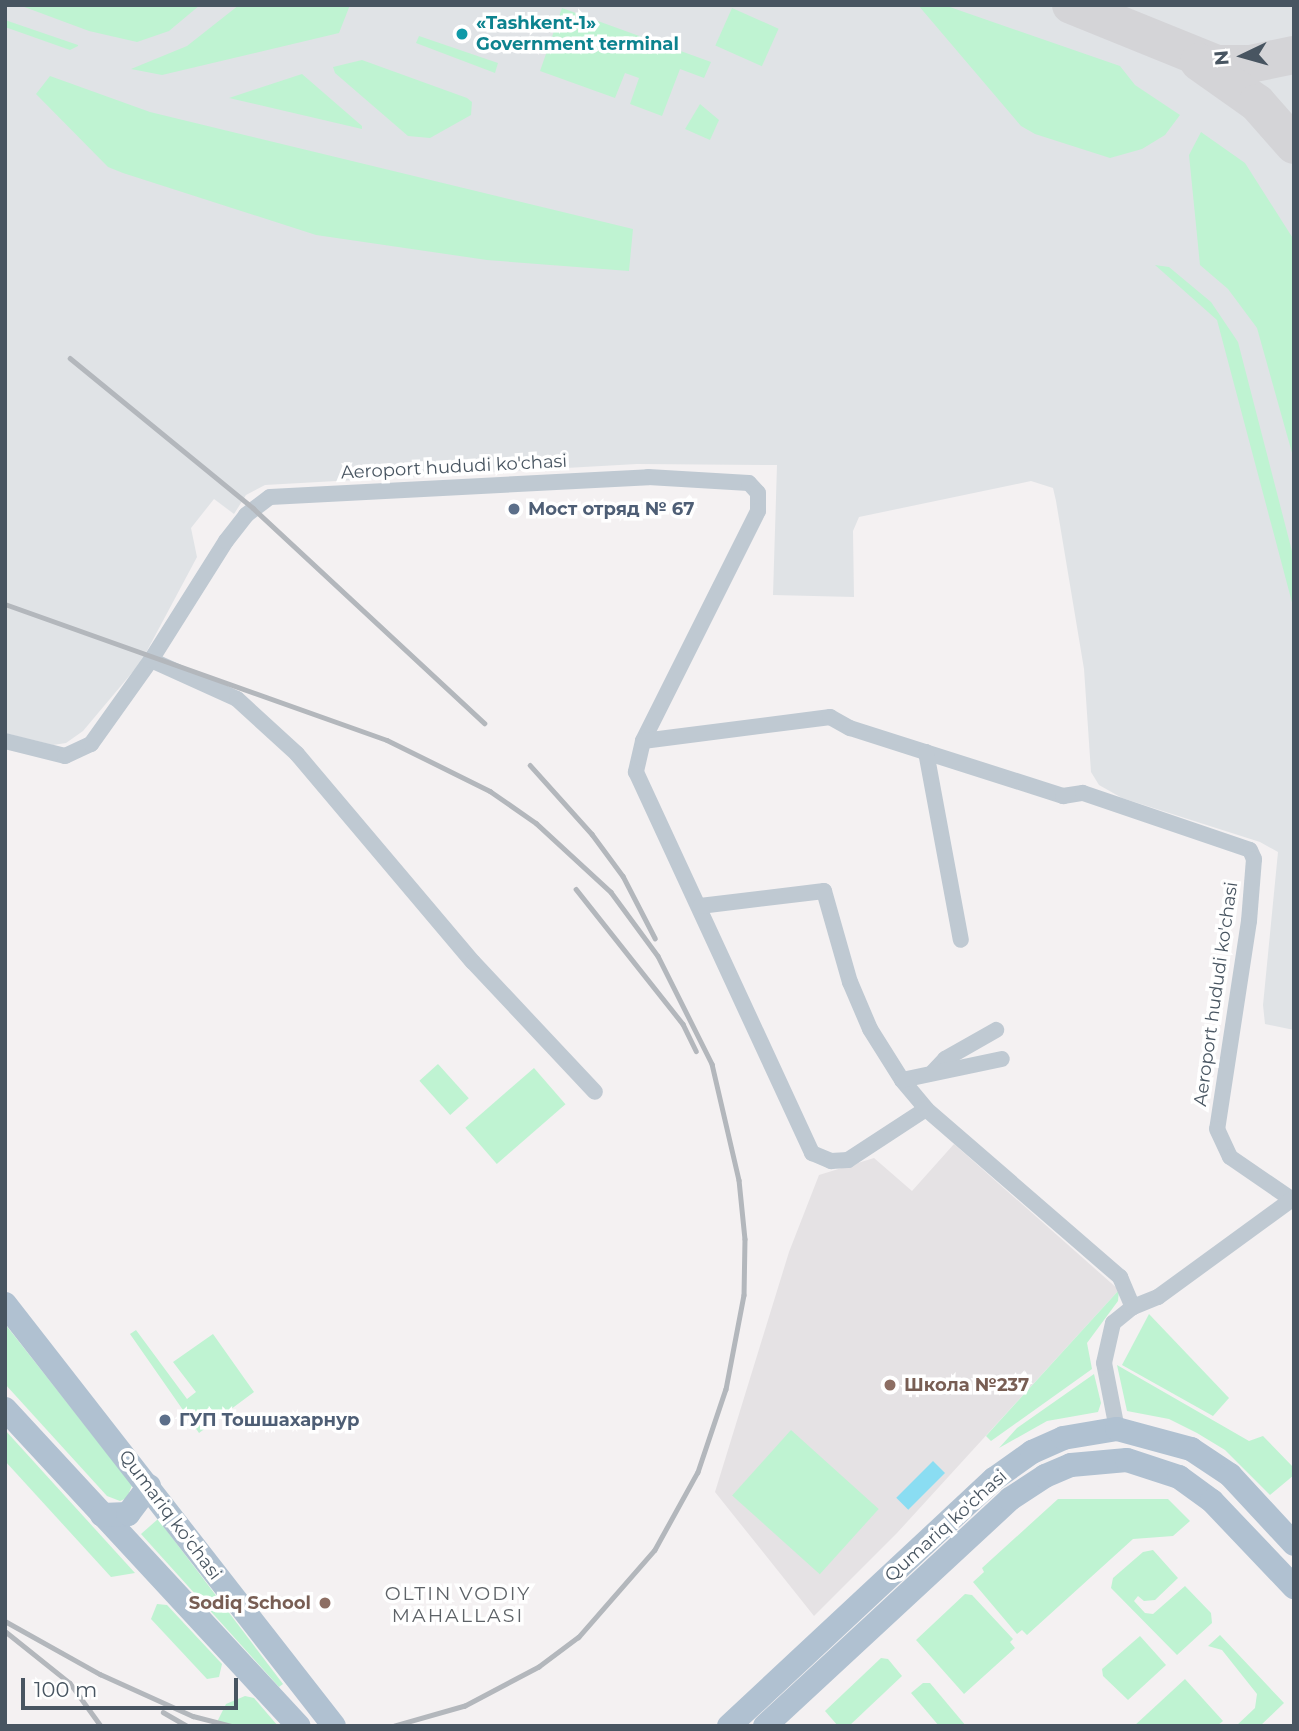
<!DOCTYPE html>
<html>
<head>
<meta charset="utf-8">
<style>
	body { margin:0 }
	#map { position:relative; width:1299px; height:1731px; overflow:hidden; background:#f4f1f2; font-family:Montserrat,sans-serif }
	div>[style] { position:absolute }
	.education>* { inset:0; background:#e5e2e4 }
	.airport>* { inset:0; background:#e0e3e6 }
	.green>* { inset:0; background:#bff3d2; transform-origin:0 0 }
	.water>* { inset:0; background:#8addf2; transform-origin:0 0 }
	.taxiway>* { height:38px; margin:-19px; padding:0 19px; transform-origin:19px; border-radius:19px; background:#d4d4d7 }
	.street>* { height:16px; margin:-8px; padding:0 8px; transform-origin:8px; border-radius:8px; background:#bfc9d2 }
	.primary>* { height:24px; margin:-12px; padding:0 12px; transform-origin:12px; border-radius:12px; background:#b0c1d1 }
	.rail>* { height:4.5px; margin:-2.25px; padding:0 2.25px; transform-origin:2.25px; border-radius:2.25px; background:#b3b7bc }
	.dots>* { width:19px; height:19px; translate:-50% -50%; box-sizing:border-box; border:4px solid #fff; border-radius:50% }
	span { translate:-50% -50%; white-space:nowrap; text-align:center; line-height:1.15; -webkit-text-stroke:7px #fff; paint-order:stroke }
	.culture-label { font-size:18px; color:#0d838f; font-weight:700 }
	.left { translate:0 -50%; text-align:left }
	.street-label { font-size:18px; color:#485561 }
	.service-label { font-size:18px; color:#4e5e75; font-weight:700 }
	.education-label { font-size:18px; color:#785e54; font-weight:700 }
	.right { translate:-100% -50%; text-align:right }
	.neighbourhood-label { font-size:19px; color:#5d6267; letter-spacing:2px }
	.frame { position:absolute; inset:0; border:7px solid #485561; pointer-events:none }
	.north { position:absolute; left:1208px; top:21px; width:70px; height:70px; -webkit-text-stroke:5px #fff; paint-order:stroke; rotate:265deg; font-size:19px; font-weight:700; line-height:28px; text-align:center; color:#485561 }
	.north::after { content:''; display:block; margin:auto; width:24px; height:32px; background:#485561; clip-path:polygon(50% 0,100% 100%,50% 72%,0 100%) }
	.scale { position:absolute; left:21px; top:1678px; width:217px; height:32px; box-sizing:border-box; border:4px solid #485561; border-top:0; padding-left:9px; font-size:21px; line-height:24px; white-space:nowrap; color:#485561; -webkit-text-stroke:5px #fff; paint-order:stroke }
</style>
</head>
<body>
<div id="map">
	<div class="education">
		<i style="clip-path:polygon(954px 1144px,1119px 1290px,897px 1533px,814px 1616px,715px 1492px,789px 1252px,819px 1175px,874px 1158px,912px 1191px)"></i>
	</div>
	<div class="airport">
		<i style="clip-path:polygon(5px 5px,1294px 5px,1294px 1030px,1265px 1024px,1263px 1005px,1278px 852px,1260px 842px,1122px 798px,1099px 785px,1091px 772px,1084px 669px,1056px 501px,1053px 488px,1031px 481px,859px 517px,853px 531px,854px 597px,773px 595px,777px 465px,637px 464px,265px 485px,246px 495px,234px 514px,214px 499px,191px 528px,197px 557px,141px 662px,83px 731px,66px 743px,53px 745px,5px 733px)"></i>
	</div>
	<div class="green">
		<i style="clip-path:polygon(19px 5px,200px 5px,169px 31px,137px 42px,89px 31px)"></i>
		<i style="clip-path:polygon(239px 5px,350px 5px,339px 33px,162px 75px,131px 69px,187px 46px)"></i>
		<i style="clip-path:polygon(918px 5px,944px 5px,1120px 66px,1135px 85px,1180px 115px,1165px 135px,1142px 149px,1110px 158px,1035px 134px,1021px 126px)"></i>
		<i style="clip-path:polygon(562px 8px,711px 62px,704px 78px,680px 69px,662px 116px,630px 104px,639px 78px,625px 73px,615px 98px,540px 71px)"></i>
		<i style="left:732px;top:8px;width:51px;height:41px;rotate:24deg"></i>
		<i style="clip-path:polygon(5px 20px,78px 45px,78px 46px,70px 50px,5px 27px)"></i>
		<i style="clip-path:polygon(419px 36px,498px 63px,495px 73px,416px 43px)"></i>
		<i style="clip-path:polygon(362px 60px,467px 98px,472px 102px,471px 115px,430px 138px,408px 136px,335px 73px,333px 67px)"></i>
		<i style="clip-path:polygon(302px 74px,362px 126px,362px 129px,229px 98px)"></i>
		<i style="clip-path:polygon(50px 76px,150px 112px,633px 229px,629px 271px,487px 260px,316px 235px,123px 173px,108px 167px,36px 94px)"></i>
		<i style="clip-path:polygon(700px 104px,719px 120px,710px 140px,685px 129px)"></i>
		<i style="clip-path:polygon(1201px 132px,1245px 163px,1294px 240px,1294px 460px,1257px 328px,1228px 289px,1200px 265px,1189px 155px)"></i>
		<i style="clip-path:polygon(1155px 265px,1169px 267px,1211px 302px,1238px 342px,1294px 559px,1294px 610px,1217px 320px)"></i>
		<i style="left:438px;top:1064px;width:46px;height:25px;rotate:48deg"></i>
		<i style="left:534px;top:1068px;width:48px;height:91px;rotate:49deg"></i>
		<i style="clip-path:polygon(1119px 1290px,1118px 1301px,1087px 1343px,1092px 1369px,991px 1441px,986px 1436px)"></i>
		<i style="clip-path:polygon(1149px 1314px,1229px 1398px,1213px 1416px,1122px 1365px)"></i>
		<i style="clip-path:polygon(5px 1324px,132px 1485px,127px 1498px,120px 1501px,107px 1496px,5px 1384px)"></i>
		<i style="clip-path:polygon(136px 1330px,187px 1399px,196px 1392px,173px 1362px,213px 1334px,254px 1392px,199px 1433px,130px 1334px)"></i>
		<i style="clip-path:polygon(1117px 1365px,1249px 1441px,1263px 1436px,1294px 1468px,1294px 1475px,1270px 1495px,1225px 1450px,1197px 1433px,1169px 1419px,1127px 1411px)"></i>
		<i style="clip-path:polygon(1094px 1374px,1101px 1403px,1098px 1412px,1047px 1421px,999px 1448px,1017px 1428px)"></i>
		<i style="clip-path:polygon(5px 1430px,135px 1573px,111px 1577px,5px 1461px)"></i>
		<i style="left:791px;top:1430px;width:118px;height:88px;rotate:42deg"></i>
		<i style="clip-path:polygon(1058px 1499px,1168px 1499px,1190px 1521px,1173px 1536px,1133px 1539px,1027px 1635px,1022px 1630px,1017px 1634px,973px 1582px,984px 1572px,982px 1568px)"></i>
		<i style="clip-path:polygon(158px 1519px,283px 1684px,279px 1687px,141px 1534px)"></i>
		<i style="clip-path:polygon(1153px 1550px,1178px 1578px,1155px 1600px,1144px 1601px,1138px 1596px,1134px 1601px,1145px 1613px,1153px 1614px,1185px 1586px,1211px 1613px,1212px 1623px,1177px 1655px,1111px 1588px,1113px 1578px,1143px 1552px)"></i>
		<i style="clip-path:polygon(965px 1594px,972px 1595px,1013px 1639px,1010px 1642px,1015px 1648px,964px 1694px,916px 1640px)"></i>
		<i style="clip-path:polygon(157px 1604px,167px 1605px,222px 1664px,219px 1677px,207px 1679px,151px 1619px)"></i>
		<i style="clip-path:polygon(1220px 1635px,1284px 1703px,1260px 1726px,1236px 1726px,1255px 1708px,1257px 1694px,1222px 1650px,1208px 1646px)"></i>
		<i style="clip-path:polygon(1140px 1636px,1166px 1665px,1128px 1700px,1103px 1676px,1102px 1669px)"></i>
		<i style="clip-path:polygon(881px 1658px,888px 1659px,902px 1676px,849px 1726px,838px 1726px,825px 1711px)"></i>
		<i style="clip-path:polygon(1185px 1679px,1223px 1721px,1217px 1726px,1134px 1726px)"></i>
		<i style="clip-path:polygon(923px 1683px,930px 1683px,966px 1726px,939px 1726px,911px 1693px)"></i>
		<i style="clip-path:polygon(245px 1696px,254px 1698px,278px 1726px,215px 1726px,226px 1704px)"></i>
	</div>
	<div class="water">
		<i style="left:933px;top:1461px;width:17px;height:52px;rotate:45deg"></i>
	</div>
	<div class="taxiway">
		<i style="left:1071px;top:5px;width:157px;rotate:22deg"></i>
		<i style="left:1217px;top:64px;width:33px"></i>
		<i style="left:1250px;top:64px;width:45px;rotate:-11.6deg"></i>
		<i style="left:1199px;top:62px;width:71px;rotate:35.3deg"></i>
		<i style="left:1257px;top:103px;width:56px;rotate:48.6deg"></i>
	</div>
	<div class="street">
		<i style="left:151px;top:660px;width:94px;rotate:24.4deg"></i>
		<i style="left:237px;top:699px;width:81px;rotate:42.5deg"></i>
		<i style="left:297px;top:754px;width:272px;rotate:49.8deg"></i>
		<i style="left:473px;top:962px;width:178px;rotate:46.8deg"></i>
		<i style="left:5px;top:741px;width:62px;rotate:14deg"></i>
		<i style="left:65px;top:756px;width:29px;rotate:-25deg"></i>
		<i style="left:91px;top:744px;width:103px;rotate:-54.5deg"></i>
		<i style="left:151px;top:660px;width:141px;rotate:-57.8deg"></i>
		<i style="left:226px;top:541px;width:33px;rotate:-52deg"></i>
		<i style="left:246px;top:515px;width:30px;rotate:-37deg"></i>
		<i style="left:270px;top:497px;width:379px;rotate:-3deg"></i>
		<i style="left:648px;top:477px;width:101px;rotate:3.4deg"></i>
		<i style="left:749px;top:483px;width:13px;rotate:48deg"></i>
		<i style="left:758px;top:493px;width:18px;rotate:90deg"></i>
		<i style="left:758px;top:511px;width:257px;rotate:116.6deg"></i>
		<i style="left:643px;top:741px;width:32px;rotate:103deg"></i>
		<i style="left:636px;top:772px;width:420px;rotate:65.2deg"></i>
		<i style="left:812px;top:1153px;width:21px;rotate:23deg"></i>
		<i style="left:831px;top:1161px;width:17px;rotate:-3deg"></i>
		<i style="left:848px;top:1160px;width:93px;rotate:-33.2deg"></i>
		<i style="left:643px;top:741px;width:189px;rotate:-7.3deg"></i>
		<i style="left:830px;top:717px;width:23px;rotate:29deg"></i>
		<i style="left:850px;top:728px;width:224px;rotate:17.7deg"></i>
		<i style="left:1063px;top:796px;width:20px;rotate:-9deg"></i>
		<i style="left:1083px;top:793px;width:176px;rotate:18.8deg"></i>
		<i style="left:1250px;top:850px;width:10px;rotate:66deg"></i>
		<i style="left:1254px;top:859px;width:62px;rotate:94.6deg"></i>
		<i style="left:1249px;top:921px;width:210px;rotate:98.7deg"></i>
		<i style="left:1217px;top:1129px;width:31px;rotate:65deg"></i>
		<i style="left:1230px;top:1157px;width:74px;rotate:34.5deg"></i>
		<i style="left:926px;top:752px;width:191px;rotate:79.5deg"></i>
		<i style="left:700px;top:906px;width:125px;rotate:-6.9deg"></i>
		<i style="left:824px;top:891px;width:95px;rotate:74.1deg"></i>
		<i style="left:850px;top:982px;width:51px;rotate:66.9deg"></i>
		<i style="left:870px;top:1029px;width:60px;rotate:57.9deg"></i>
		<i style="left:902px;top:1080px;width:38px;rotate:50deg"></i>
		<i style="left:926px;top:1109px;width:257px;rotate:40.9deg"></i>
		<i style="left:1120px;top:1277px;width:33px;rotate:67deg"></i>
		<i style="left:933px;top:1072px;width:18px;rotate:-47deg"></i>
		<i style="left:945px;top:1059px;width:59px;rotate:-29.6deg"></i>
		<i style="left:902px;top:1080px;width:102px;rotate:-11.9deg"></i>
		<i style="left:1117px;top:1429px;width:67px;rotate:-101.1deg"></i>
		<i style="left:1104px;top:1363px;width:41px;rotate:-77.3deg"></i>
		<i style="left:1113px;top:1323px;width:26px;rotate:-39deg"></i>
		<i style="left:1133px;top:1307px;width:27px;rotate:-22deg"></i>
		<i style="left:1158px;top:1297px;width:168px;rotate:-36.1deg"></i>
	</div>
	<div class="primary">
		<i style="left:5px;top:1304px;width:535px;rotate:52.06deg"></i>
		<i style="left:5px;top:1409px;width:432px;rotate:47.2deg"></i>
		<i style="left:102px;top:1515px;width:26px;rotate:-2deg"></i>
		<i style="left:128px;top:1514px;width:35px;rotate:-53deg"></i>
		<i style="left:729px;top:1726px;width:362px;rotate:-43deg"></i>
		<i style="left:994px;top:1479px;width:47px;rotate:-35.4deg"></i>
		<i style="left:1032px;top:1452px;width:34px;rotate:-24deg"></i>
		<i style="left:1063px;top:1438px;width:55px;rotate:-9.5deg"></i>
		<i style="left:1117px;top:1429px;width:77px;rotate:15.1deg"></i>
		<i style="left:1191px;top:1449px;width:47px;rotate:33.7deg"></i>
		<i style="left:1230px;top:1475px;width:94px;rotate:47.2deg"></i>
		<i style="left:765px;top:1726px;width:334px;rotate:-42.8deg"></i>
		<i style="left:1010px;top:1499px;width:42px;rotate:-33.3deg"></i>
		<i style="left:1045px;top:1476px;width:28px;rotate:-23deg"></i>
		<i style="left:1071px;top:1465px;width:56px;rotate:-5.1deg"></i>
		<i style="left:1127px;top:1460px;width:55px;rotate:18.1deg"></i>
		<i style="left:1179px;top:1477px;width:41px;rotate:36deg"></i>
		<i style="left:1212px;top:1501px;width:119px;rotate:46.4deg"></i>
	</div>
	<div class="rail">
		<i style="left:70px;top:358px;width:237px;rotate:39.3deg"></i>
		<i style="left:253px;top:508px;width:316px;rotate:42.9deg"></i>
		<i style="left:5px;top:604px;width:405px;rotate:19.6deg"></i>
		<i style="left:387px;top:740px;width:115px;rotate:26.3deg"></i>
		<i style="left:490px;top:791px;width:56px;rotate:34.8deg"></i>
		<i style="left:536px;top:823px;width:102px;rotate:42.6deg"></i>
		<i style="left:611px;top:892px;width:79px;rotate:53.7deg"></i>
		<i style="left:658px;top:956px;width:121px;rotate:63.4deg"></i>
		<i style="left:712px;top:1064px;width:119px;rotate:76.9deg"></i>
		<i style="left:739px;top:1180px;width:59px;rotate:84.2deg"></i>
		<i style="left:745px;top:1239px;width:56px;rotate:91deg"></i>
		<i style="left:744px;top:1295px;width:96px;rotate:100.8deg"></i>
		<i style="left:726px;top:1389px;width:88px;rotate:108.6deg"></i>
		<i style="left:698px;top:1472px;width:89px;rotate:118.9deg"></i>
		<i style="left:655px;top:1550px;width:116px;rotate:131.1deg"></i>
		<i style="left:579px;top:1637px;width:50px;rotate:143.1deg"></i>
		<i style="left:539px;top:1667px;width:84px;rotate:152.2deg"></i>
		<i style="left:465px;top:1706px;width:73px;rotate:164.1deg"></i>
		<i style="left:530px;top:765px;width:93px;rotate:48.1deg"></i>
		<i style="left:592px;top:834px;width:52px;rotate:53.6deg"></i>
		<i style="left:623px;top:876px;width:70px;rotate:62.7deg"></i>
		<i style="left:576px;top:889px;width:172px;rotate:51.6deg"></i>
		<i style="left:683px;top:1024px;width:30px;rotate:64deg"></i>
		<i style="left:5px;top:1621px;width:109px;rotate:29.2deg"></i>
		<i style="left:100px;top:1674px;width:102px;rotate:24.3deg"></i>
		<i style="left:193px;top:1716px;width:40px;rotate:14.4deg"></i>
		<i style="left:5px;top:1631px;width:83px;rotate:38.7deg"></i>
		<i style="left:70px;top:1683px;width:53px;rotate:54.2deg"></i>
		<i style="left:163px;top:1712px;width:28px;rotate:30deg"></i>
	</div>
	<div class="dots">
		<i style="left:462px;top:34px;background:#0f9aa8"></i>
		<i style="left:514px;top:509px;background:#5c6f8a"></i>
		<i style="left:890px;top:1385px;background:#8d6e63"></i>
		<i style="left:165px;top:1420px;background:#5c6f8a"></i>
		<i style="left:325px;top:1603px;background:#8d6e63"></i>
	</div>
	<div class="culture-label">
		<span class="left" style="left:476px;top:34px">«Tashkent-1»<br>Government terminal</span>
	</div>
	<div class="street-label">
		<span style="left:454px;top:467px;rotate:-3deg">Aeroport hududi ko'chasi</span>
		<span style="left:1216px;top:994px;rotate:-82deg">Aeroport hududi ko'chasi</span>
		<span style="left:170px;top:1515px;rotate:53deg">Qumariq ko'chasi</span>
		<span style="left:946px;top:1526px;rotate:-42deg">Qumariq ko'chasi</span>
	</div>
	<div class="service-label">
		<span class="left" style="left:528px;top:509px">Мост отряд № 67</span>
		<span class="left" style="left:179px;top:1420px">ГУП Тошшахарнур</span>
	</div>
	<div class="education-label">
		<span class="left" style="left:904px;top:1385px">Школа №237</span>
		<span class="right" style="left:311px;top:1603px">Sodiq School</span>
	</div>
	<div class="neighbourhood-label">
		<span style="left:458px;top:1605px">OLTIN VODIY<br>MAHALLASI</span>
	</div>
	<div class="frame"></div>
	<div class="north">N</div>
	<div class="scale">100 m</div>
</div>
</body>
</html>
